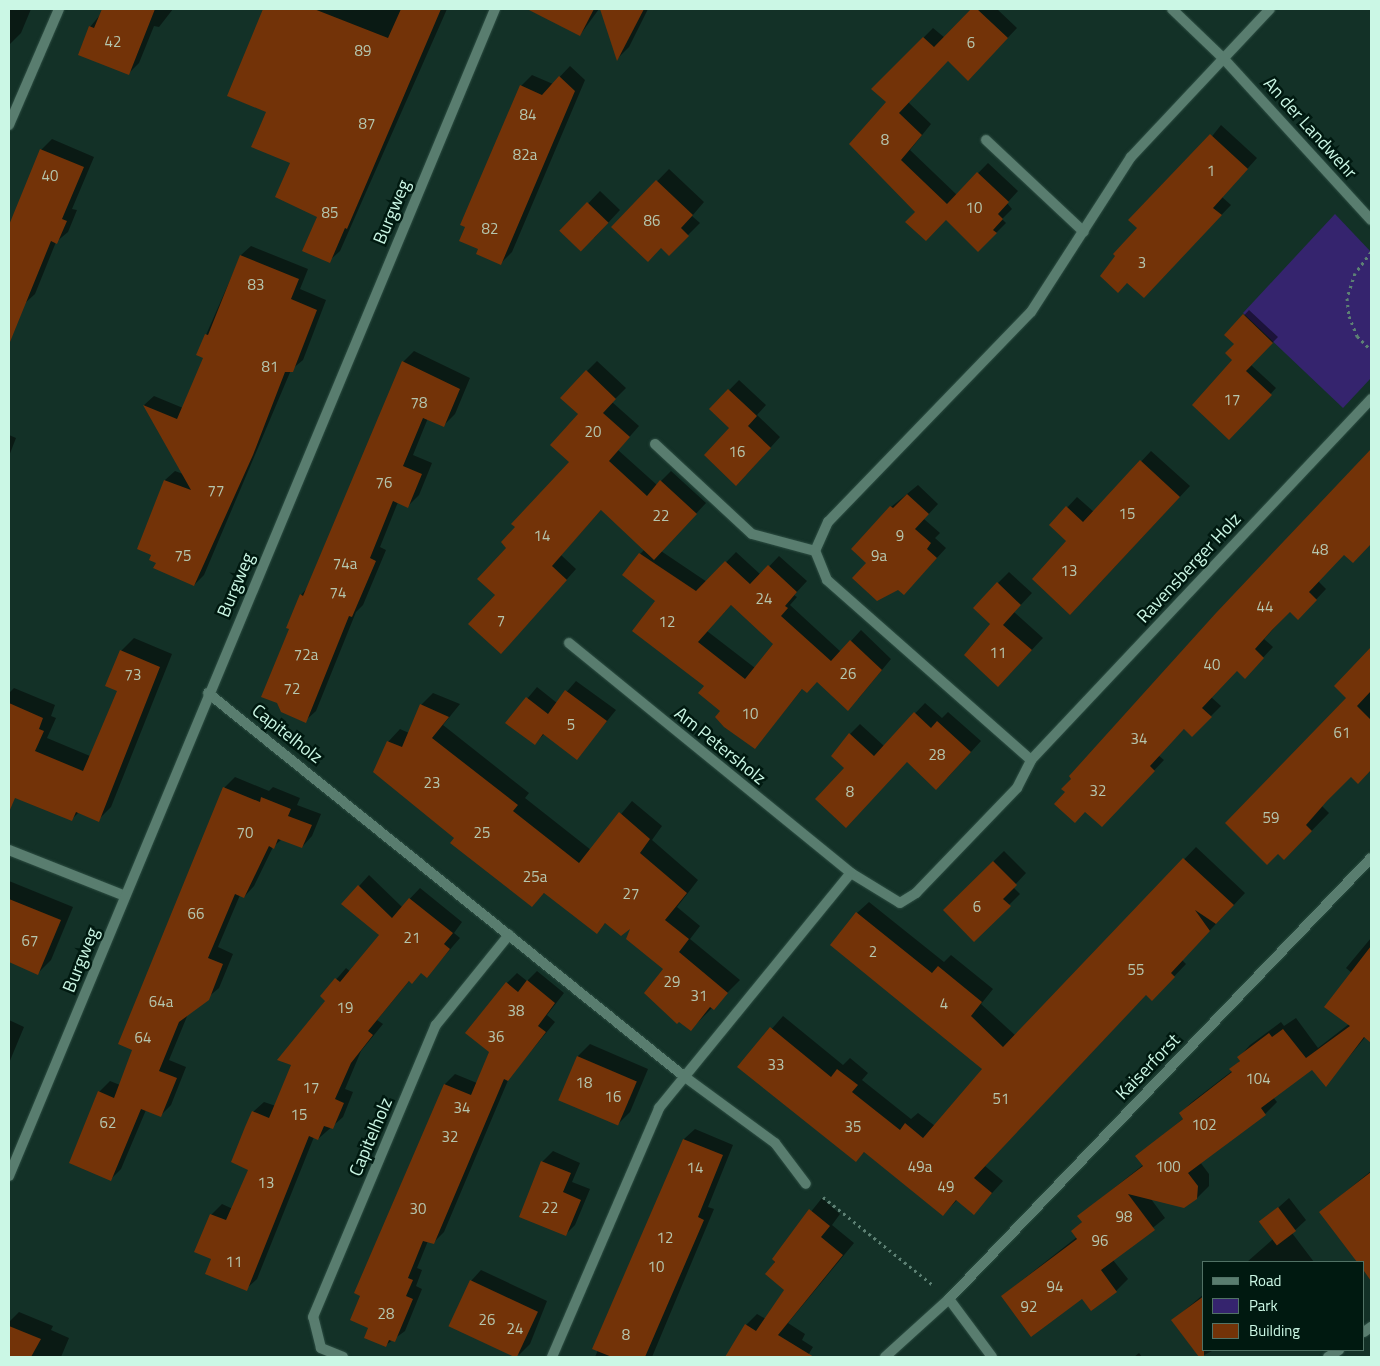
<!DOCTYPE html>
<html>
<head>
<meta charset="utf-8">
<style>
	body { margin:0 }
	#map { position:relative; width:1380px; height:1366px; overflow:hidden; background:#133127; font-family:"Titillium Web",sans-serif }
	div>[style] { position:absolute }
	.green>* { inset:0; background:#35246e }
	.shadow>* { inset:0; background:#0007 }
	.building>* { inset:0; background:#733308; transform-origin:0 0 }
	.path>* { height:3px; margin-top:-1.5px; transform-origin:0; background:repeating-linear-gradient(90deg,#5d8174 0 2.5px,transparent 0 6.5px) }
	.roads { filter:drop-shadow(0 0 1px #2d4d42) drop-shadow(0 0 1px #2d4d42) }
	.minor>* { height:10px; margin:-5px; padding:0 5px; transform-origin:5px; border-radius:5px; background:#597d6f }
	span { translate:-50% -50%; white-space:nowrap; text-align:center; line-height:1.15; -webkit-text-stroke:5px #001910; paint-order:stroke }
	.number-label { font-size:15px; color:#b5c6ae }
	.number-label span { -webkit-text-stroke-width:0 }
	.street-label { font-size:18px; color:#cbf7e5 }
	.frame { position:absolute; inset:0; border:10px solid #cbf7e5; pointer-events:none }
	.legend { position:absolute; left:1202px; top:1261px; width:162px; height:90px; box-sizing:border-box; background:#001910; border:1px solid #517265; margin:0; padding:6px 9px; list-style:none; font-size:15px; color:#cbf7e5 }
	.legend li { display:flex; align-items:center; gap:10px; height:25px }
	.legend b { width:25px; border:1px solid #517265 }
</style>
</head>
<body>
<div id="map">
	<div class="green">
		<i style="clip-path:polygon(1335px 214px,1371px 252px,1371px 378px,1343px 408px,1243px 313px)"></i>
	</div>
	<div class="shadow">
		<i style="clip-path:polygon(9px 9px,31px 9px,21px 33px,9px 45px)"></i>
		<i style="clip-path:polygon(105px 9px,173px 9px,159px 27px,154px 26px,139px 63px,128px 74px,90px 27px)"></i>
		<i style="clip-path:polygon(265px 9px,447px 9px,340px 251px,329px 261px,318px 216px,268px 112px,228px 96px)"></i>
		<i style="clip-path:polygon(556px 9px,599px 9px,580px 35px,550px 19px)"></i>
		<i style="clip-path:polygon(601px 9px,648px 9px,629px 47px,618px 58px)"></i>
		<i style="clip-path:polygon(973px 9px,997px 9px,1017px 28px,978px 69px,948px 60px,908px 102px,931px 124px,910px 150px,957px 195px,988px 163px,1018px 191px,1007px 203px,1012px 209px,1002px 219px,1006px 223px,978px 251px,946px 219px,917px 212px,851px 144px,887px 102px,873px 89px,933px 28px,945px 38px)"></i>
		<i style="clip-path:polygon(570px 66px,585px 80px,512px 252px,501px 263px,480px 249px,467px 227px,521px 86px,532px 75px,553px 84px)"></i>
		<i style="clip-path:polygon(1221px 125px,1257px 158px,1222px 197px,1231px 205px,1153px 286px,1117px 256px)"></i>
		<i style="clip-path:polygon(52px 139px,94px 157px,72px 209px,77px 210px,68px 232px,56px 242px,35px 294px,24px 304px,9px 298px,9px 227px,41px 150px)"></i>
		<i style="clip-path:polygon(669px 169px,704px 202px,692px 216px,700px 223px,669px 254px,662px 247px,613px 227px)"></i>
		<i style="clip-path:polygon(600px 191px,620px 210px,594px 238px,562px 231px)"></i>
		<i style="clip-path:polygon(251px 246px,308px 269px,300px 289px,326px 300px,303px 360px,291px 370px,204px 575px,194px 585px,157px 562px,165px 480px,175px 471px,183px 474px,144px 405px,154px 396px,183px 408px,204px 357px,206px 335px,241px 255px)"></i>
		<i style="clip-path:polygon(1249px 310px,1278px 337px,1251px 365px,1276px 388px,1229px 438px,1236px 344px,1226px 335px)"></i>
		<i style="clip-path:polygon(414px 351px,470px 378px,455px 414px,444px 425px,428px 418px,413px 455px,432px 463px,419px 495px,408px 506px,398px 502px,380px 547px,386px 550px,363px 605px,356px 612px,316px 711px,305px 721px,291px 629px,301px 595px,308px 587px,403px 362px)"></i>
		<i style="clip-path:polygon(evenodd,597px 361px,626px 388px,612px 402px,639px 426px,618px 450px,657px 485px,671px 471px,706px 503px,661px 551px,707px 582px,736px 552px,761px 575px,779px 556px,807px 581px,794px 595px,797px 597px,790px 605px,841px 652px,861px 630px,891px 659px,858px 699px,818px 681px,803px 688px,755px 747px,706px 686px,657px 601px,640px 554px,645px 549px,602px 509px,561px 555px,576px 569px,511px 642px,496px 595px,508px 547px,571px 462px,587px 371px,597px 361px,732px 604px,775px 643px,755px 668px,707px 631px,732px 604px)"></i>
		<i style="clip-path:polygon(739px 380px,766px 405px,757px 415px,780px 437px,746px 475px,731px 428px,711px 409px)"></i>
		<i style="clip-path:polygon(9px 435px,16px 438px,9px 456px)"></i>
		<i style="clip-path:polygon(1151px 451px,1190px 486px,1081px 603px,1068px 540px,1051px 525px,1077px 497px,1094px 512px)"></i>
		<i style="clip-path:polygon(1371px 452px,1371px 542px,1363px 552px,1344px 553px,1318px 581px,1326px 589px,1308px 608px,1290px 611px,1264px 639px,1273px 647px,1245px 677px,1237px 669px,1211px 697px,1221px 706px,1192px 735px,1185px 728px,1158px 755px,1164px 760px,1112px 815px,1129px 712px)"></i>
		<i style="clip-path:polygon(918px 485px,938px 504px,924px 519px,940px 533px,935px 538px,946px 548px,913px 584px,868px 563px,891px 507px)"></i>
		<i style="clip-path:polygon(1009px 572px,1032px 593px,1014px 612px,1043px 638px,1010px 673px,991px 623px,998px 583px)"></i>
		<i style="clip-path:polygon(134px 638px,172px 654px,111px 807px,98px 820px,79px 812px,72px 819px,9px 794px,9px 693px,14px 688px,55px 705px,51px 716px,56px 718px,47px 738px,90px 756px,118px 691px,121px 651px)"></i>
		<i style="clip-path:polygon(1371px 649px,1371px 768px,1358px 782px,1351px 776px,1322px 806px,1329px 813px,1284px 859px,1348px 697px,1336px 686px)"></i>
		<i style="clip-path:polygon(576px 681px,616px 710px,577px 758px,544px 734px,535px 744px,507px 723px,537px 687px,557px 703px)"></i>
		<i style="clip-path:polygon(433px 693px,460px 704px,443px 725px,529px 793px,525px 798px,591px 850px,632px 801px,662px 826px,652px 840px,698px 880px,677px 907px,700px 926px,690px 939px,740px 980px,691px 1029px,665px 969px,633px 925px,606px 922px,596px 932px,545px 892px,532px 906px,456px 838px,388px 742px,400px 729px,409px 733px,421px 705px)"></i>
		<i style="clip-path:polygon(925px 703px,942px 718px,948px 712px,981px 741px,947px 778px,907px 761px,846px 768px,850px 734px,860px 724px,884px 746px)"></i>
		<i style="clip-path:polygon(235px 777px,269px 791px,273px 787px,300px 798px,297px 805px,321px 814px,312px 836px,302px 847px,282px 839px,273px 847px,254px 886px,244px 897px,240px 895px,218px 947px,233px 954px,219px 988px,188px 1014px,169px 1060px,186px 1067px,171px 1105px,160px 1116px,146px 1110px,121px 1169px,111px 1179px,99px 1092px,110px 1081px,120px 1085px,133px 1049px,119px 1044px,225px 787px)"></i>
		<i style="clip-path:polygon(1196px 847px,1245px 893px,1182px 960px,1186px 964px,1164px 987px,1146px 994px,985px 1166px,1003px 1181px,974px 1213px,957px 1200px,943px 1215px,865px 1151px,856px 1160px,739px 1067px,783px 1016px,843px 1065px,850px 1058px,868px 1073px,862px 1080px,911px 1119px,918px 1113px,935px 1126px,984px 1069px,857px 913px,869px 902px,944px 962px,951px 955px,993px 989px,981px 1004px,1016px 1036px)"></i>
		<i style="clip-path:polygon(1004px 851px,1026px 873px,1013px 887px,1020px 894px,974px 940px,944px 910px)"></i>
		<i style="clip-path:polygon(369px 875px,402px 907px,420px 888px,462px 922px,454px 933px,460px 938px,427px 976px,422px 972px,410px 980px,377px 1020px,383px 1024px,361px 1051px,345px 1089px,353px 1092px,343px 1117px,318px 1139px,314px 1137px,257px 1279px,246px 1289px,212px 1258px,211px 1215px,222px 1204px,233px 1209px,250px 1169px,253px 1112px,264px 1102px,276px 1106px,327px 1001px,322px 996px,346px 968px,351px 972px,380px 935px,343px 904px)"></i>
		<i style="clip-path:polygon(9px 881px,73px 907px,51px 960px,38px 973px,9px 961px)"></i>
		<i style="clip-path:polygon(1371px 938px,1371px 1030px,1326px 1085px,1313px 1068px,1273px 1097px,1277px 1102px,1265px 1114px,1200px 1162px,1209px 1174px,1209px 1186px,1197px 1198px,1151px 1199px,1165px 1218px,1113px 1260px,1128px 1279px,1116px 1291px,1082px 1297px,1002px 1296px,1077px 1237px,1073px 1231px,1083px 1221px,1079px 1216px,1143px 1165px,1137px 1156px,1184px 1118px,1180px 1113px,1192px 1102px,1232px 1071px,1241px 1059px,1239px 1057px,1250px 1045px,1281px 1022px,1284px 1026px,1296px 1018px,1318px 1048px,1349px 1024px,1352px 973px,1346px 968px)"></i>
		<i style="clip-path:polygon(537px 971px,564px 993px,547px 1015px,555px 1022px,509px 1078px,444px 1232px,434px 1242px,428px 1241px,417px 1268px,422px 1270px,416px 1286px,422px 1289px,405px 1331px,386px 1345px,370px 1327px,362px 1295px,356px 1292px,445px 1084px,455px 1074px,477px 1083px,490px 1051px,507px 983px,517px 973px,527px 981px)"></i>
		<i style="clip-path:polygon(9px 1020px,24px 1027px,9px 1063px)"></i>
		<i style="clip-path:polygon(590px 1044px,648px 1069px,630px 1112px,618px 1124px,560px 1100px,578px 1056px)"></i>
		<i style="clip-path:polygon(695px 1129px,733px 1145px,708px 1207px,714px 1209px,652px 1357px,595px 1357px,598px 1350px,593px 1348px,684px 1139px)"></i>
		<i style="clip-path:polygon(553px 1151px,580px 1163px,572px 1182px,590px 1189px,575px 1225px,565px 1235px,542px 1162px)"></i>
		<i style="clip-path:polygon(1371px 1171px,1371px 1279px,1364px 1269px,1364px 1262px,1359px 1262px,1321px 1212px)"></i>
		<i style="clip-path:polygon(822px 1198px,840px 1214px,832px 1225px,854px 1243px,788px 1323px,805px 1334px,802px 1340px,813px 1347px,807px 1357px,727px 1357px,746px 1325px,757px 1314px,766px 1319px,785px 1289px,773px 1259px)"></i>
		<i style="clip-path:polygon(1289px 1198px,1306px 1220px,1292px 1233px,1314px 1262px,1247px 1262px,1273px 1239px,1261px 1223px)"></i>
		<i style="clip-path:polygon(481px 1270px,547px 1301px,530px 1344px,519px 1355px,471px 1281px)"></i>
		<i style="clip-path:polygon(1204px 1294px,1204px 1350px,1214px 1350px,1200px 1357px,1173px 1320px)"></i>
		<i style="clip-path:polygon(19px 1312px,53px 1326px,51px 1330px,69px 1338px,61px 1357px,9px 1357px,9px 1322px)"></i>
		<i style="clip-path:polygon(1139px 1353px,1142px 1357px,1134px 1357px)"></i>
	</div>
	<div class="building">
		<i style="clip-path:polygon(102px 9px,155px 9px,129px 75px,78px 55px,89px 26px,94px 28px)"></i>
		<i style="clip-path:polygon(263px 9px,314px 9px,388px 38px,401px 9px,441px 9px,347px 229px,345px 228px,330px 263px,302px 251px,317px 217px,275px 197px,290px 163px,251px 147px,266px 112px,227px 96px)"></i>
		<i style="clip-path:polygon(527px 9px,594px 9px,580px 36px)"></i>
		<i style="clip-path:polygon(600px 9px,644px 9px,617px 61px)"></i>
		<i style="clip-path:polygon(971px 9px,977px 9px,1008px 38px,968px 81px,948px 61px,899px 113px,922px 135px,901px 160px,947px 204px,977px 172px,1009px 202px,998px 214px,1003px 219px,993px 230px,997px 233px,978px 252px,946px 220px,926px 241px,905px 222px,915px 212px,849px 144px,886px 102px,871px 89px,923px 37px,934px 47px)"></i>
		<i style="clip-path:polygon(559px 76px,575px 91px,501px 265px,476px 254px,478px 249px,459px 241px,465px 227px,460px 225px,520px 85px,542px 95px)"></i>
		<i style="clip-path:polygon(1210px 134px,1248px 169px,1213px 208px,1222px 215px,1144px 298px,1127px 283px,1118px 293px,1100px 276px,1115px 256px,1113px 254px,1137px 228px,1128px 220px)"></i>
		<i style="clip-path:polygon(40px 149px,84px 167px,62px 219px,67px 221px,57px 244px,51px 241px,10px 342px,9px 225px)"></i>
		<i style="clip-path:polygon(656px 180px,693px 215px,681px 228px,689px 236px,669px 256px,661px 248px,648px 262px,611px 227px)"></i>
		<i style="left:587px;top:202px;width:30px;height:40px;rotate:44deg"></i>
		<i style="clip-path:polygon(240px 255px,299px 279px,291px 299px,317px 310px,293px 372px,285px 372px,253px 455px,194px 586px,153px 568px,156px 563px,149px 560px,151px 555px,137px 549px,164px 480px,191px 490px,143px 405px,177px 419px,203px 358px,196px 355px,205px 334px,208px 335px)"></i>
		<i style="clip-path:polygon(1243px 314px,1273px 343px,1246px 371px,1272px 395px,1229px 440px,1192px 405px,1232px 360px,1225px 353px,1234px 344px,1224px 335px)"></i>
		<i style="clip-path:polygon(402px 361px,460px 389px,444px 427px,423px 418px,403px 466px,422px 474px,408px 508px,393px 501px,370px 558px,376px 561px,352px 617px,349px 616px,306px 723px,281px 712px,277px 703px,261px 697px,289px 629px,286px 628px,300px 594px,303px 596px)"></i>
		<i style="clip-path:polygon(586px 370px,616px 399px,603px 413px,630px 437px,609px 461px,647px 496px,660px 480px,697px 514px,654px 560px,601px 510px,552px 566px,567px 580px,501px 654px,468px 624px,495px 595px,477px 579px,506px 548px,501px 542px,515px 527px,511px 524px,569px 462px,550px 445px,578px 414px,560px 398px)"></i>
		<i style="clip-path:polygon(728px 389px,757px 416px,748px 426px,771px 448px,736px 486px,704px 455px,729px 428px,709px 409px)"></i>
		<i style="clip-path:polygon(1371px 449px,1371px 544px,1353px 563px,1344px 555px,1309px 592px,1317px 600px,1298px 620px,1290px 612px,1272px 630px,1255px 649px,1264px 658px,1245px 679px,1237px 671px,1202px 708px,1212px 717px,1192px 737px,1184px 729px,1150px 766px,1155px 771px,1102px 827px,1085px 812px,1075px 823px,1054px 804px,1065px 792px,1061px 789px,1071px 779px,1069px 776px,1216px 613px)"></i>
		<i style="clip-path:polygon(1140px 460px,1180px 497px,1070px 615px,1032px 579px,1066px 541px,1049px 525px,1066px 506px,1083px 522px)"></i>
		<i style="clip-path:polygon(907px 494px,929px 514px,915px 529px,931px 543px,927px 549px,937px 558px,904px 595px,898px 590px,877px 601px,852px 578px,866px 563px,851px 549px,890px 506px,893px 508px)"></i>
		<i style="clip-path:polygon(evenodd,639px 553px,696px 591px,725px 561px,750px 584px,768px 565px,797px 592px,785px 606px,788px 608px,781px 616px,831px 661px,850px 640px,882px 670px,848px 711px,817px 682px,807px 693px,802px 689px,755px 749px,724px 727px,715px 717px,720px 711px,698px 693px,704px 686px,632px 631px,655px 601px,622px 575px,639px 553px,731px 605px,773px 644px,745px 679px,698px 642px,731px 605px)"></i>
		<i style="clip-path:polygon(997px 582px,1021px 605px,1003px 625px,1032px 650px,998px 687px,964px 655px,990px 624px,973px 608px)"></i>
		<i style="clip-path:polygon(1371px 647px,1371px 691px,1357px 706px,1371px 720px,1371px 770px,1358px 784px,1351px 777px,1327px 801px,1306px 825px,1312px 831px,1284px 860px,1278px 854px,1267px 865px,1225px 823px,1346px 698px,1334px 686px)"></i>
		<i style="clip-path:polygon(120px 650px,160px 667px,99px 822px,76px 812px,72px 821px,15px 798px,9px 812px,9px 703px,43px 718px,39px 729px,44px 731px,35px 751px,83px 771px,117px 691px,105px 686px)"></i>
		<i style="clip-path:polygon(565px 690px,607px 721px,577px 760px,543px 734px,535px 745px,505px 723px,526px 697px,548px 714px)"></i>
		<i style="clip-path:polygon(420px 704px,449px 717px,432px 738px,518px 805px,513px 811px,579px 863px,619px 812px,650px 839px,640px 853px,687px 893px,665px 920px,689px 939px,679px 952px,728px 993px,714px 1010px,710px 1007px,691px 1031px,679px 1022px,677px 1024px,644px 993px,663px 969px,626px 939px,630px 929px,621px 936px,605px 923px,597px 934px,544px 893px,532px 907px,450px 843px,454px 838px,373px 772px,387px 741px,402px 747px)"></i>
		<i style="clip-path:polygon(914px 712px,931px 728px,937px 721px,971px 752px,936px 790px,907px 762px,846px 828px,815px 799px,844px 768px,831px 756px,849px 733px,874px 756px)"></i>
		<i style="clip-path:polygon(223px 787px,260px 802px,261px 797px,291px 809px,288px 816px,312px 825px,302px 848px,278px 839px,274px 849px,269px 846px,244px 898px,235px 894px,208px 958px,223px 964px,209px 1000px,179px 1022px,159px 1071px,177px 1078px,161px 1117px,141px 1109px,111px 1181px,69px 1163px,98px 1091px,114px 1098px,132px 1050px,118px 1044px)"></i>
		<i style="clip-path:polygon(1183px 858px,1234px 905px,1216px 924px,1195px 910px,1210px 931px,1171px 973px,1175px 977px,1152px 1001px,1146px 995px,974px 1178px,992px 1193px,974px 1215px,956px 1200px,943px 1216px,864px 1152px,856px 1162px,737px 1067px,770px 1027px,831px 1077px,837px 1069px,858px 1085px,852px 1092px,900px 1130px,905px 1123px,923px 1138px,982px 1069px,830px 945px,856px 912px,932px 973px,938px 966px,982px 1002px,971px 1016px,1003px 1047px)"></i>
		<i style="clip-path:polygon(993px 861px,1017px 885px,1003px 899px,1011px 906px,1008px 909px,974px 942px,943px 910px)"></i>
		<i style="clip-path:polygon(358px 885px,392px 918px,409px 898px,453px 933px,444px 944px,450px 949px,427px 978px,421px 973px,412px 984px,409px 981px,368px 1031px,373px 1035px,351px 1063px,335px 1099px,344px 1103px,333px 1129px,324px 1126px,318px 1140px,309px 1136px,247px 1291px,205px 1274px,211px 1259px,194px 1252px,210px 1214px,226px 1220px,248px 1170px,231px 1162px,245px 1127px,252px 1111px,269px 1118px,291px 1065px,277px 1060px,325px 1001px,320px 996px,335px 978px,340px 982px,379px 935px,341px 904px)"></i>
		<i style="clip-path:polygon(9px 899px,61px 920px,38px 975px,9px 962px)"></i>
		<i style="clip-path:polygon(1371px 946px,1371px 1043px,1364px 1037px,1326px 1087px,1312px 1070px,1261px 1108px,1266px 1115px,1188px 1173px,1198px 1186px,1197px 1199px,1184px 1208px,1128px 1194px,1155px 1230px,1101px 1270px,1117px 1292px,1091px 1311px,1082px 1299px,1031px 1337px,1001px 1296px,1077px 1239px,1071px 1231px,1082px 1222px,1077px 1216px,1143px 1166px,1135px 1156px,1183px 1119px,1179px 1113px,1232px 1072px,1229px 1069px,1240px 1061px,1237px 1057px,1269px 1033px,1272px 1037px,1283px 1029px,1306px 1058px,1350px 1026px,1324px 1007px)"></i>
		<i style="clip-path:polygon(527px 980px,555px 1003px,538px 1026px,546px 1032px,508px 1081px,504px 1079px,434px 1244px,423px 1241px,408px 1278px,413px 1280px,406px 1296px,413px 1299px,395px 1342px,389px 1340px,386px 1347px,364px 1338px,368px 1328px,350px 1320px,360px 1296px,354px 1293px,444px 1084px,471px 1095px,489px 1052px,465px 1033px,506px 982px,518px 992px)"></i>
		<i style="left:577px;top:1056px;width:65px;height:48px;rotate:23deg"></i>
		<i style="clip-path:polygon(683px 1139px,723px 1155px,698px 1217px,704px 1220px,645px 1357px,612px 1357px,592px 1349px)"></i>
		<i style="clip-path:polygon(541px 1161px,571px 1173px,563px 1192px,581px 1200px,566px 1236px,519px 1217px)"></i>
		<i style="clip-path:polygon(1371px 1172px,1371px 1281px,1364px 1271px,1364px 1262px,1357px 1262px,1319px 1212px)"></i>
		<i style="left:1278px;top:1207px;width:30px;height:24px;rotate:53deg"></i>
		<i style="clip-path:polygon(809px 1209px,830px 1226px,821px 1237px,843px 1255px,778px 1335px,814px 1357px,725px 1357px,745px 1324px,756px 1331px,784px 1290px,765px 1274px,775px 1262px,772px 1259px)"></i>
		<i style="left:470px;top:1280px;width:75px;height:51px;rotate:25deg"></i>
		<i style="clip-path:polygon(1204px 1296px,1204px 1357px,1199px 1357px,1171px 1320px)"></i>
		<i style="clip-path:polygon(9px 1326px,41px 1339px,31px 1357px,9px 1357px)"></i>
	</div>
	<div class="path">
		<i style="left:1371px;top:252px;width:26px;rotate:127deg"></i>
		<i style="left:1355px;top:273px;width:26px;rotate:108deg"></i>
		<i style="left:1347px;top:298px;width:18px;rotate:84deg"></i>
		<i style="left:1349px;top:316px;width:22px;rotate:68deg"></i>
		<i style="left:1357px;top:336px;width:20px;rotate:45deg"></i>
		<i style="left:823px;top:1197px;width:141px;rotate:38.7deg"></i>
	</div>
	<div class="roads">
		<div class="minor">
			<i style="left:1172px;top:9px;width:72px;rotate:43.9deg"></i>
			<i style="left:1224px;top:59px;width:218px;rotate:47.6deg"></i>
			<i style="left:9px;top:125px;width:126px;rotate:-66.7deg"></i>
			<i style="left:986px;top:140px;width:134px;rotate:43.2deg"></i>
			<i style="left:655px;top:444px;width:132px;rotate:42.9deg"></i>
			<i style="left:752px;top:534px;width:65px;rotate:15.1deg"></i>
			<i style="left:569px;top:643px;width:364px;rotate:39.2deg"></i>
			<i style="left:851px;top:873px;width:57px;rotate:31.5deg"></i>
			<i style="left:900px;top:903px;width:19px;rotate:-32deg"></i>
			<i style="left:916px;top:893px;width:146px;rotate:-46.1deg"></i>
			<i style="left:1017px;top:788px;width:31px;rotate:-63deg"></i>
			<i style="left:1031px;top:760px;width:496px;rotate:-46.7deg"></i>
			<i style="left:208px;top:693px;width:612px;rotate:38.84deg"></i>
			<i style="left:685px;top:1077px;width:112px;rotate:36.3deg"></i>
			<i style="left:775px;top:1143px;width:51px;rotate:52.9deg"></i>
			<i style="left:1031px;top:760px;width:272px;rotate:-138.6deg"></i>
			<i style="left:827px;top:580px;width:31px;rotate:-112deg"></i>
			<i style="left:815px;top:551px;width:32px;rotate:-66deg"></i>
			<i style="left:828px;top:522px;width:292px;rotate:-46deg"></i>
			<i style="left:1031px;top:312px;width:184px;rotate:-57.2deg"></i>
			<i style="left:1131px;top:157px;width:203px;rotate:-46.8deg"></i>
			<i style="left:9px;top:850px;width:125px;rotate:21.6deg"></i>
			<i style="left:9px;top:1176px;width:1264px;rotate:-67.39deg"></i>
			<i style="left:949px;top:1299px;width:72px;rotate:53.4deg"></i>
			<i style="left:1364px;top:1332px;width:9px;rotate:-36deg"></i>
			<i style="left:343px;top:1357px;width:24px;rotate:-158deg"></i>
			<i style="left:321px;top:1348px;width:32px;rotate:-104deg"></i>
			<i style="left:313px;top:1317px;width:317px;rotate:-67.2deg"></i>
			<i style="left:436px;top:1025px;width:116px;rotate:-51deg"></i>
			<i style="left:552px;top:1357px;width:271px;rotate:-66.7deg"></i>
			<i style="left:659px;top:1108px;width:303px;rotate:-50.8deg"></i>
			<i style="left:885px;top:1357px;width:86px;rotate:-42.2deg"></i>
			<i style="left:949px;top:1299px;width:610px;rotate:-46.26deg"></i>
			<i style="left:1328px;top:1357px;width:13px;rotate:-32deg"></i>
		</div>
	</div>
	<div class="number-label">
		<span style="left:113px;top:42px">42</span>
		<span style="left:971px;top:43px">6</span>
		<span style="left:363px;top:51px">89</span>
		<span style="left:528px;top:115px">84</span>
		<span style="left:367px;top:124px">87</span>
		<span style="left:885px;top:140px">8</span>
		<span style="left:525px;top:155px">82a</span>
		<span style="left:1211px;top:171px">1</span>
		<span style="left:50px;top:176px">40</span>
		<span style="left:974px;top:208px">10</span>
		<span style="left:330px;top:213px">85</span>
		<span style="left:652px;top:221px">86</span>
		<span style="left:490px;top:229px">82</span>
		<span style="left:1142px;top:263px">3</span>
		<span style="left:256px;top:285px">83</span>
		<span style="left:270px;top:367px">81</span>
		<span style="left:1232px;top:400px">17</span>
		<span style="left:419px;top:403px">78</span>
		<span style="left:593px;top:432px">20</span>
		<span style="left:737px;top:452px">16</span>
		<span style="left:384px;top:483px">76</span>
		<span style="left:216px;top:491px">77</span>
		<span style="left:1127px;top:514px">15</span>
		<span style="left:661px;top:516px">22</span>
		<span style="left:542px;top:536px">14</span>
		<span style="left:900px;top:536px">9</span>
		<span style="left:1320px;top:550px">48</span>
		<span style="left:183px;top:556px">75</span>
		<span style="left:879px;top:556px">9a</span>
		<span style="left:345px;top:564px">74a</span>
		<span style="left:1069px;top:571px">13</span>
		<span style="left:338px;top:593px">74</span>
		<span style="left:764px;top:599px">24</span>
		<span style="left:1265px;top:607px">44</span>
		<span style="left:501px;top:621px">7</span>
		<span style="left:667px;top:622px">12</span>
		<span style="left:998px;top:653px">11</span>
		<span style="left:306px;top:655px">72a</span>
		<span style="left:1212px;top:665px">40</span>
		<span style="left:848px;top:674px">26</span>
		<span style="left:133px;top:675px">73</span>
		<span style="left:292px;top:689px">72</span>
		<span style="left:750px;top:714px">10</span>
		<span style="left:571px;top:725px">5</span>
		<span style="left:1342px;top:733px">61</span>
		<span style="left:1139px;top:739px">34</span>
		<span style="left:937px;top:755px">28</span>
		<span style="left:432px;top:783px">23</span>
		<span style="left:1098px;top:791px">32</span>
		<span style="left:850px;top:792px">8</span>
		<span style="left:1271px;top:818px">59</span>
		<span style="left:245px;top:833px">70</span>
		<span style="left:482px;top:833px">25</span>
		<span style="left:535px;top:877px">25a</span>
		<span style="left:631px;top:894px">27</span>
		<span style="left:977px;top:907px">6</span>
		<span style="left:196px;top:914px">66</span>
		<span style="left:412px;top:938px">21</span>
		<span style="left:30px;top:941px">67</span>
		<span style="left:873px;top:952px">2</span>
		<span style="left:1136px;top:970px">55</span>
		<span style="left:672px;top:982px">29</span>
		<span style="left:699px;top:996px">31</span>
		<span style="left:161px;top:1002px">64a</span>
		<span style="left:944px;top:1004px">4</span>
		<span style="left:345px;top:1008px">19</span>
		<span style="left:516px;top:1011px">38</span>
		<span style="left:496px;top:1037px">36</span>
		<span style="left:143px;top:1038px">64</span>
		<span style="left:776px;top:1065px">33</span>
		<span style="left:1258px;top:1079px">104</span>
		<span style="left:584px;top:1083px">18</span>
		<span style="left:311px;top:1088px">17</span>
		<span style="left:613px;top:1097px">16</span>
		<span style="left:1001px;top:1099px">51</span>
		<span style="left:462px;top:1108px">34</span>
		<span style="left:299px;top:1115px">15</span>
		<span style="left:108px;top:1123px">62</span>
		<span style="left:1204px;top:1125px">102</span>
		<span style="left:853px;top:1127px">35</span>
		<span style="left:450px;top:1137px">32</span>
		<span style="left:920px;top:1167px">49a</span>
		<span style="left:1168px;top:1167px">100</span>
		<span style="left:695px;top:1168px">14</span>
		<span style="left:266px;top:1183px">13</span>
		<span style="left:946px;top:1187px">49</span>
		<span style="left:550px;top:1208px">22</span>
		<span style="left:418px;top:1209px">30</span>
		<span style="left:1124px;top:1217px">98</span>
		<span style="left:665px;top:1238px">12</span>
		<span style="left:1100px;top:1241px">96</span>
		<span style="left:234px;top:1262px">11</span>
		<span style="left:656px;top:1267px">10</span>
		<span style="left:1055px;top:1287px">94</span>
		<span style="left:1029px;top:1307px">92</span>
		<span style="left:386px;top:1314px">28</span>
		<span style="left:487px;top:1320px">26</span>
		<span style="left:515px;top:1329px">24</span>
		<span style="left:626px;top:1335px">8</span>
	</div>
	<div class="street-label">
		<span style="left:1310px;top:128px;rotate:48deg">An der Landwehr</span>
		<span style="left:392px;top:212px;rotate:-67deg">Burgweg</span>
		<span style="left:1189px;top:568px;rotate:-47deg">Ravensberger Holz</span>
		<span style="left:236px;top:585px;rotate:-67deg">Burgweg</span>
		<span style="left:287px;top:734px;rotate:38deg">Capitelholz</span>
		<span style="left:720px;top:746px;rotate:39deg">Am Petersholz</span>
		<span style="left:81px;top:960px;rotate:-68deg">Burgweg</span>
		<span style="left:1148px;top:1067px;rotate:-46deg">Kaiserforst</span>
		<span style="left:371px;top:1137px;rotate:-67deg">Capitelholz</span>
	</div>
	<div class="frame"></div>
	<ul class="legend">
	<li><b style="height:6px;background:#597d6f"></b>Road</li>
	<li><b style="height:14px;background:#35246e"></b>Park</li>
	<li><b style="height:14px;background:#733308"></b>Building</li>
	</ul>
</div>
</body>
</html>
